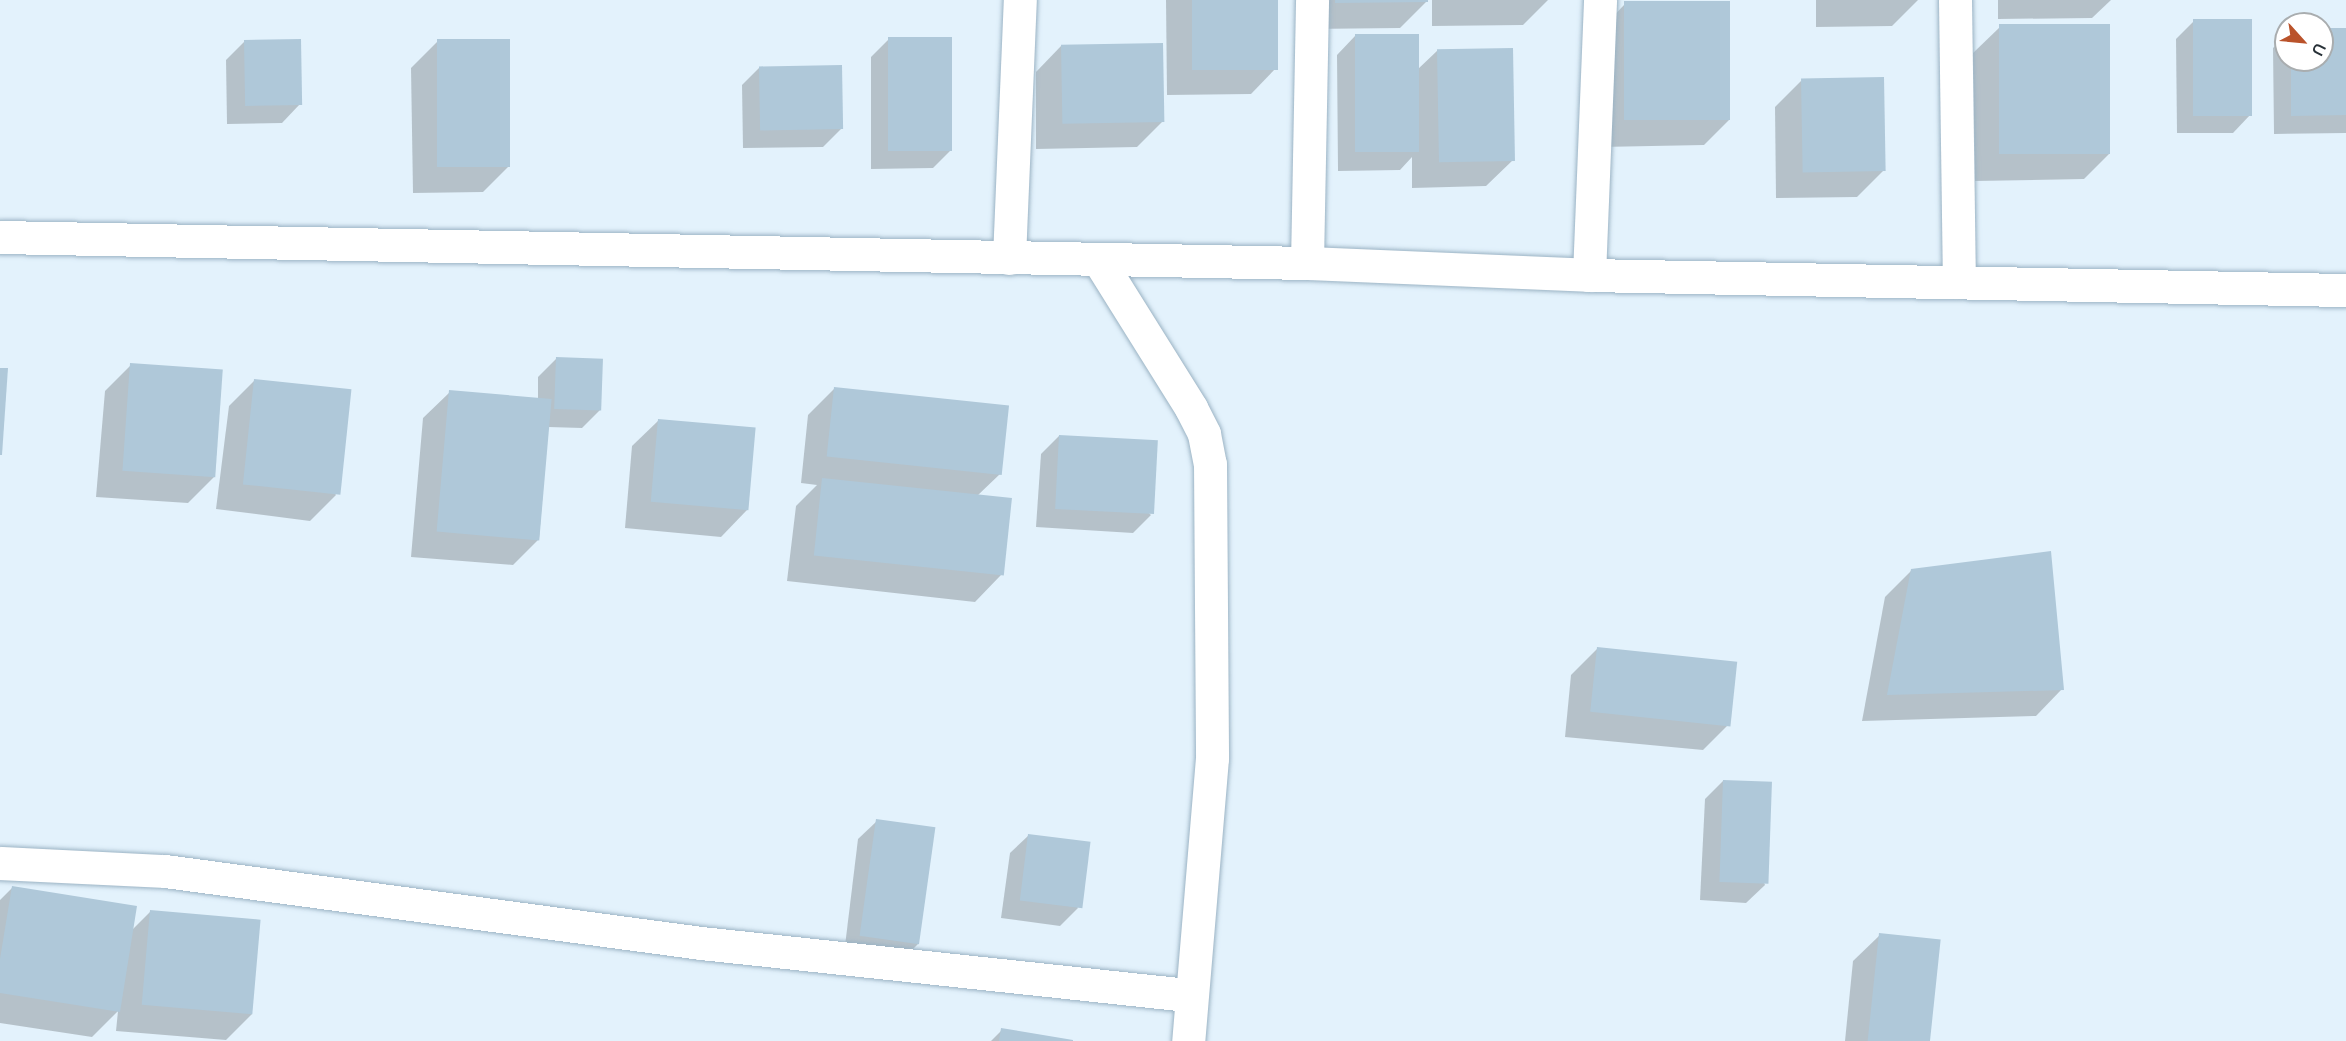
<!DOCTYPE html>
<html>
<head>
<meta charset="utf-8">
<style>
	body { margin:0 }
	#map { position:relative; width:2346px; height:1041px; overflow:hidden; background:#e3f2fc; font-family:"Nunito Sans",sans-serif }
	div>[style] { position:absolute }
	.shadow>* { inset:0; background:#0003 }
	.building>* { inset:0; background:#afc8d9; transform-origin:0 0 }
	.roads { filter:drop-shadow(0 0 2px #9bb3c4) drop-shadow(0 0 2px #9bb3c4) }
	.minor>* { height:33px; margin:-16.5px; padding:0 16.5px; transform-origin:16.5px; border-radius:16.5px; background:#fff }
	.tertiary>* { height:33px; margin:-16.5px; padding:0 16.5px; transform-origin:16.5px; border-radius:16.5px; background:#fff }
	span { translate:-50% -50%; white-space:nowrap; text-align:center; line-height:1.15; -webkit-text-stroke:5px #fff; paint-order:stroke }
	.north { position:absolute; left:2274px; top:12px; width:60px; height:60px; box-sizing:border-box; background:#fff; border:2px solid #a9adaf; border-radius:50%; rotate:117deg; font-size:16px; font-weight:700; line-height:24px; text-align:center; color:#283138 }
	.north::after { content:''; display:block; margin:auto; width:21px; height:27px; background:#ba532b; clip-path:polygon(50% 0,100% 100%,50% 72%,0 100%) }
</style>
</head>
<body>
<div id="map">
	<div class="shadow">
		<i style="clip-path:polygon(1166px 0,1276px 0,1277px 67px,1251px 94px,1167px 95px)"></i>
		<i style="clip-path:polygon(1309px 0,1426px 0,1426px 2px,1400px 28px,1309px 29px)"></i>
		<i style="clip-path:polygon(1432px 0,1548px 0,1523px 25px,1432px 26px)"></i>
		<i style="clip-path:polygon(1816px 0,1918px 0,1892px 26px,1816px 27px)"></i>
		<i style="clip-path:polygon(1998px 0,2111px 0,2092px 18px,1998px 19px)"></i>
		<i style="clip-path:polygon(1625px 4px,1730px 119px,1704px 145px,1600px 147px,1599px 31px)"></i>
		<i style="clip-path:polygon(2194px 21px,2251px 114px,2233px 133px,2177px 133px,2176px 39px)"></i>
		<i style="clip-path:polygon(2000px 27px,2110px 153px,2084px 179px,1975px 181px,1973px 53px)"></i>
		<i style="clip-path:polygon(2346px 29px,2346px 133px,2274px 134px,2273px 48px,2286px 35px,2286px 60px,2322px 60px,2322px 30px)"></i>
		<i style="clip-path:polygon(1355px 36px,1417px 70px,1438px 50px,1513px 160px,1486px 186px,1412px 188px,1412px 157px,1400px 170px,1338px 171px,1337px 55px)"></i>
		<i style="clip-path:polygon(889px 39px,951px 150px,933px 168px,871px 169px,871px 57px)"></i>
		<i style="clip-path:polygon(245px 41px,300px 104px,282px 123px,227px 124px,226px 60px)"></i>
		<i style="clip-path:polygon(437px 42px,509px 166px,483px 192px,413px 193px,411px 68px)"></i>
		<i style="clip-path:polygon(1062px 45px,1163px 121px,1137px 147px,1036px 149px,1036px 72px)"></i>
		<i style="clip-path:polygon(760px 67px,841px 129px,823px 147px,743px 148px,742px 85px)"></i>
		<i style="clip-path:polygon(1801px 81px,1883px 171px,1857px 197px,1776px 198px,1775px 107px)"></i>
		<i style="clip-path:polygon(556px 359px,600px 410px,582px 428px,548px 427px,539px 539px,513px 565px,411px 557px,423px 418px,450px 392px,538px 399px,538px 377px)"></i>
		<i style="clip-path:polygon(131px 365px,214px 477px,188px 503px,96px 497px,105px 391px)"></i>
		<i style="clip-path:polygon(255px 380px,336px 495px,310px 521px,216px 509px,229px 406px)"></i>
		<i style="clip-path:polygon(834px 389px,1000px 474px,977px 496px,1001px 575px,975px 602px,787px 581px,796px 506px,817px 485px,801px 483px,808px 415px)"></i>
		<i style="clip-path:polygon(659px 420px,747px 510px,721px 537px,625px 528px,632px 446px)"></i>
		<i style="clip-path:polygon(1059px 436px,1151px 515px,1133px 533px,1036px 527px,1041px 454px)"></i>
		<i style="clip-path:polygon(1912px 570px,2062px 689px,2036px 716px,1862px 721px,1885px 597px)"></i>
		<i style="clip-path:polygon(1597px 649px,1729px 724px,1703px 750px,1565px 737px,1571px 675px)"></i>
		<i style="clip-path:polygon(1723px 781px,1765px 885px,1746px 903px,1700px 900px,1705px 799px)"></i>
		<i style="clip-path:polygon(877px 821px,919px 943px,901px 961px,844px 954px,858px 839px)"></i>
		<i style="clip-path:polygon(1029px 835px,1078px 908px,1060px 926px,1001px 918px,1010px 853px)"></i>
		<i style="clip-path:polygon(12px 888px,131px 931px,150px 912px,252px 1014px,226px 1040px,116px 1031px,118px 1011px,92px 1037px,0 1023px,0 900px)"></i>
		<i style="clip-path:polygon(1880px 935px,1928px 1041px,1845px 1041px,1853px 961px)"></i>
		<i style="clip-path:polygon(1002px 1030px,1071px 1041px,991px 1041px)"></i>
	</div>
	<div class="building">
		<i style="left:1192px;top:0;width:86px;height:70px"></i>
		<i style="clip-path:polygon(1335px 0,1428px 0,1428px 2px,1335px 3px)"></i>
		<i style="left:1730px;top:1px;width:119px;height:106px;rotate:90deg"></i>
		<i style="left:2193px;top:19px;width:59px;height:97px"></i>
		<i style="left:2110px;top:24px;width:130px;height:111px;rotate:90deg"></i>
		<i style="clip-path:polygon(2322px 28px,2346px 28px,2346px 115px,2291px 116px,2291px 60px,2322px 60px)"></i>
		<i style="left:1419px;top:34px;width:118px;height:64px;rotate:90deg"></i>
		<i style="left:888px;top:37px;width:64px;height:114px"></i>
		<i style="left:301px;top:39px;width:66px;height:57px;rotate:89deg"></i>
		<i style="left:510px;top:39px;width:128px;height:73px;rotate:90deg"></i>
		<i style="left:1163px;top:43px;width:79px;height:102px;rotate:89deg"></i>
		<i style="left:1513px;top:48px;width:113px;height:76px;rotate:89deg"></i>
		<i style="left:842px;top:65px;width:64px;height:83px;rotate:89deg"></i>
		<i style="left:1884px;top:77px;width:94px;height:83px;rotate:89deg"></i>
		<i style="left:556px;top:357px;width:47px;height:52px;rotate:2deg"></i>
		<i style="left:130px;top:363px;width:93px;height:108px;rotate:4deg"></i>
		<i style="clip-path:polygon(0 368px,8px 368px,2px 455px,0 455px)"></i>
		<i style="left:254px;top:379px;width:98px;height:106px;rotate:6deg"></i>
		<i style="left:834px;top:387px;width:176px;height:70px;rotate:6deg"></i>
		<i style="left:449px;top:390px;width:103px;height:142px;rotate:5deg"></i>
		<i style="left:658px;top:419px;width:98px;height:83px;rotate:5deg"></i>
		<i style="left:1059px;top:435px;width:99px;height:74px;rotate:3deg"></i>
		<i style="left:822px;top:478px;width:191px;height:78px;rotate:6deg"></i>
		<i style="clip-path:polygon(2051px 551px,2064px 690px,1887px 695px,1911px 569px)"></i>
		<i style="left:1597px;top:647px;width:141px;height:65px;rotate:6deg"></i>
		<i style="left:1723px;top:780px;width:49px;height:102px;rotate:2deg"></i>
		<i style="left:876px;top:819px;width:60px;height:118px;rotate:8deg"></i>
		<i style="left:1028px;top:834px;width:63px;height:67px;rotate:7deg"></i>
		<i style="clip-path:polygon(12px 886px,137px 906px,120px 1012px,0 993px,0 959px)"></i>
		<i style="left:150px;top:910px;width:111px;height:95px;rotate:5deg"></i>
		<i style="left:1879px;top:933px;width:62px;height:109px;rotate:6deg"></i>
		<i style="clip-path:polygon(1001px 1028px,1073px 1040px,1073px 1041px,999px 1041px)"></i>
	</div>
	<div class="roads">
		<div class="minor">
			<i style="left:1955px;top:0;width:282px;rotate:89.2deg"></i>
			<i style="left:1009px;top:258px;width:258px;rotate:-87.6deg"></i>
			<i style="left:1098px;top:259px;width:176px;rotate:58deg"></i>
			<i style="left:1191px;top:408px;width:29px;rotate:63deg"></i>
			<i style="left:1204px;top:434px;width:31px;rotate:79deg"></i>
			<i style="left:1210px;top:464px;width:294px;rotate:89.6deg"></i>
			<i style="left:1212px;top:758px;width:284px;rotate:94.8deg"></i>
			<i style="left:1307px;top:263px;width:263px;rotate:-88.9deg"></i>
			<i style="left:1589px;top:275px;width:275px;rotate:-87.7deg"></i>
			<i style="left:0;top:863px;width:165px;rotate:2.8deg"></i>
			<i style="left:165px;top:871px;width:541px;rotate:7.65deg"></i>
			<i style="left:701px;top:943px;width:493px;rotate:6.1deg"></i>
		</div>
		<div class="tertiary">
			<i style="left:0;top:237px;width:1307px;rotate:1.14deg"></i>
			<i style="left:1307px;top:263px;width:282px;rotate:2.4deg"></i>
			<i style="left:1589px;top:275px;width:757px;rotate:1.14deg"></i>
		</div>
	</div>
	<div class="north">U</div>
</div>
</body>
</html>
